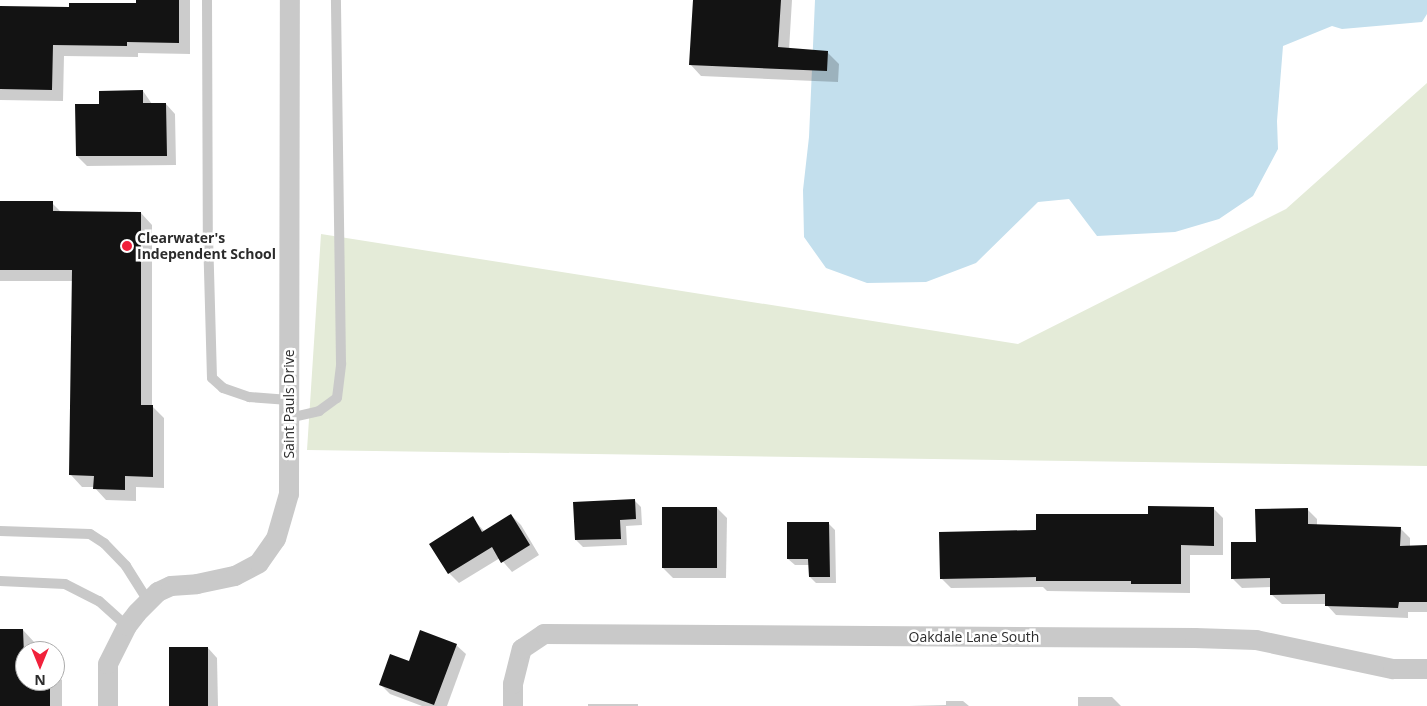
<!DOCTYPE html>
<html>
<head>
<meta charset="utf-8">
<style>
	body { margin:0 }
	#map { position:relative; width:1427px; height:706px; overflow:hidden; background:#fff; font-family:"Open Sans",sans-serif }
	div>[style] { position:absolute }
	.green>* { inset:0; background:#e4ebd8 }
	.water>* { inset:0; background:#c3dfed }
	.shadow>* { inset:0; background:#0003; transform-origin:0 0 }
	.building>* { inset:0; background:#131313; transform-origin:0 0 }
	.lane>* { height:10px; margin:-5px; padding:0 5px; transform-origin:5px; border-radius:5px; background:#c9c9c9 }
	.street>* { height:20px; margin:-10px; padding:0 10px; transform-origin:10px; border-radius:10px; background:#c9c9c9 }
	.dots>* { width:14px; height:14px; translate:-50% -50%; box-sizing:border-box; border:2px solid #fff; border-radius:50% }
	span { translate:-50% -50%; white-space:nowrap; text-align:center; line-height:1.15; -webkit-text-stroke:5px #fff; paint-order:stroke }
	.poi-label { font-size:14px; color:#2c2c2c; font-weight:700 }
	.left { translate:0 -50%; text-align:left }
	.street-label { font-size:14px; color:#2c2c2c }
	.north { position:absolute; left:15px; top:641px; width:50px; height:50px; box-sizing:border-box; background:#fff; border:1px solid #ababab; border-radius:50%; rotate:180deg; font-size:14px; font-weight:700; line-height:20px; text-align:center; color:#2c2c2c }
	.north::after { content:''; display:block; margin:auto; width:18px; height:22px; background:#f1213b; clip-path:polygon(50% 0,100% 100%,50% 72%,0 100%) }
</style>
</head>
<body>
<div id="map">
	<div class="green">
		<i style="clip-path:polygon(1427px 83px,1427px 466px,307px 450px,321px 234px,1018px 344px,1286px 209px)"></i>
	</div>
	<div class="water">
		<i style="clip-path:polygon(815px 0,1427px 0,1427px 14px,1422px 22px,1342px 29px,1332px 26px,1283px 46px,1277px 121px,1278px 149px,1253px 196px,1219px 219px,1175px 232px,1097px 236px,1069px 199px,1038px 202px,976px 263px,926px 282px,867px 283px,826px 268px,804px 237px,803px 190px,809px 137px)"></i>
	</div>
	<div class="shadow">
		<i style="clip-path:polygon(138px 0,190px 0,190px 54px,138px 53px,138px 57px,64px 56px,63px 101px,0 100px,0 7px,71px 8px,138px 5px)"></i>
		<i style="clip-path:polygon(694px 0,792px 0,789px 50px,828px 53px,839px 64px,838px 82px,701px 76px,690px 64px)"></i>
		<i style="clip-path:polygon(143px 91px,152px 104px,166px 104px,175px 114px,176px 165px,87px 166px,77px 156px)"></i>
		<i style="clip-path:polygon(0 202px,52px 203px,62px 213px,141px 213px,152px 225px,152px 406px,164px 418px,164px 488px,136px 487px,136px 501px,106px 500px,94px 487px,82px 487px,71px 475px,73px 281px,0 281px)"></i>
		<i style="clip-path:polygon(635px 501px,641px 507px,642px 525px,626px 526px,627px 545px,583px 547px,576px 540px)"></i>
		<i style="clip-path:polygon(717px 508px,727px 518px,726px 578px,673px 578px,663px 568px)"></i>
		<i style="clip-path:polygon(1213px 508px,1223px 518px,1223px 555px,1190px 555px,1190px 593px,1047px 591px,1043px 587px,951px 588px,941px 578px,1037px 531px)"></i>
		<i style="clip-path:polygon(1307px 509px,1317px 519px,1317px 525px,1400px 528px,1410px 538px,1410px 547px,1427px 546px,1427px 612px,1408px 612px,1408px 618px,1336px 615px,1326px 604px,1282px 604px,1272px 595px,1272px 587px,1242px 588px,1232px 578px,1257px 543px)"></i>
		<i style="clip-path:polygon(511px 515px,521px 525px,539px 555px,512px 572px,500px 558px,459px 583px,449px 573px,472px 518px,485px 532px)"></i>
		<i style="clip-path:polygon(828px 523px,835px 530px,836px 583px,816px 583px,810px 577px,810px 565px,795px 565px,788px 559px)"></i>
		<i style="clip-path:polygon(0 630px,23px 630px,35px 643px,36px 651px,25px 651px,25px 681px,55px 681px,55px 673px,62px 680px,62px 706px,0 706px)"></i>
		<i style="clip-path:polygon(456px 645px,466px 654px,447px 706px,422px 706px,390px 694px,380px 684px,410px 663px)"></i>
		<i style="clip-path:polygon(208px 648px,217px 658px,218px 706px,171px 706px)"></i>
		<i style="clip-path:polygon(1078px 697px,1112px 697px,1121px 706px,1078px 706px)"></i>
		<i style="clip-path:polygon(946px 701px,963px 701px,969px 706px,909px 706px,946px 705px)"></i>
		<i style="left:588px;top:704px;width:50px;height:2px"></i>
	</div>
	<div class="building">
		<i style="clip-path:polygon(136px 0,179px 0,179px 43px,127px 42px,127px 46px,53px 45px,52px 90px,0 89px,0 6px,69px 7px,69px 3px,136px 3px)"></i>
		<i style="clip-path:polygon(693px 0,781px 0,778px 47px,828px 51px,827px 71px,689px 65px)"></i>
		<i style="clip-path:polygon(143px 90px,143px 103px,166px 103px,167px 156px,76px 156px,75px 104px,99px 104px,99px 91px)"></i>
		<i style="clip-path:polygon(0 201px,53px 201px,53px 211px,141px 212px,141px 405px,153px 405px,153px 477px,125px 476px,125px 490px,93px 489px,94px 476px,69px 475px,72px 270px,0 270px)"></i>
		<i style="clip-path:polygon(635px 499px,636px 519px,620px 520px,621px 539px,575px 540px,573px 502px)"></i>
		<i style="clip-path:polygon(1148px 506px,1214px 507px,1214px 546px,1181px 545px,1181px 584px,1131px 584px,1131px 581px,1036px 581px,1036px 577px,940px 579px,939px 532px,1036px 530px,1036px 514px,1148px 514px)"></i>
		<i style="left:662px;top:507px;width:55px;height:61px"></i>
		<i style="clip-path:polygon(1308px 508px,1308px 524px,1401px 527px,1400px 546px,1427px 545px,1427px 602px,1399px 602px,1398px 608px,1325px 606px,1325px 594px,1270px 595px,1270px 578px,1231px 579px,1231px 542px,1256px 542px,1255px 509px)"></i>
		<i style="clip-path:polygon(511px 514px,530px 545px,501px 563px,492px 547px,448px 574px,429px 544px,473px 516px,482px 532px)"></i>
		<i style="clip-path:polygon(787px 522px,829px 522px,830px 577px,809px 577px,808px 559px,787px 559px)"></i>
		<i style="clip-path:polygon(0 629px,23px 629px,25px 681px,50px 681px,50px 706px,0 706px)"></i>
		<i style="clip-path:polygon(420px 630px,457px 644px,434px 705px,379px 685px,390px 654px,409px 661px)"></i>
		<i style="left:169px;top:647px;width:39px;height:59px"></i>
	</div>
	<div class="lane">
		<i style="left:207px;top:0;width:235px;rotate:89.8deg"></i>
		<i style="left:208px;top:235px;width:143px;rotate:88.4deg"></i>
		<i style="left:212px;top:378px;width:15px;rotate:42deg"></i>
		<i style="left:223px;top:388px;width:28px;rotate:19deg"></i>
		<i style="left:249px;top:397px;width:40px;rotate:4.3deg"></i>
		<i style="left:289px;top:418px;width:31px;rotate:-13deg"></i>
		<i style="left:319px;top:411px;width:22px;rotate:-36deg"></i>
		<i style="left:337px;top:398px;width:35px;rotate:-83deg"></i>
		<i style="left:341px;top:363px;width:363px;rotate:-90.8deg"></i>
		<i style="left:0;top:531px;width:90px;rotate:1.9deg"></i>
		<i style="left:90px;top:534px;width:17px;rotate:33deg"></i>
		<i style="left:104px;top:543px;width:32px;rotate:46deg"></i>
		<i style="left:126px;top:566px;width:41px;rotate:57.8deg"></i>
		<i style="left:0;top:581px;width:65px;rotate:2.6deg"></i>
		<i style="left:65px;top:584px;width:38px;rotate:27deg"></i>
		<i style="left:99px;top:601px;width:38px;rotate:42deg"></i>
	</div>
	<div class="street">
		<i style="left:108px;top:706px;width:42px;rotate:-90deg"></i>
		<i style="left:108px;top:664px;width:42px;rotate:-63.4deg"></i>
		<i style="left:127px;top:626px;width:16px;rotate:-52deg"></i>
		<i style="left:137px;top:613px;width:30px;rotate:-45deg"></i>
		<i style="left:158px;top:592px;width:14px;rotate:-25deg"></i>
		<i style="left:171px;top:586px;width:26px;rotate:-4deg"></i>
		<i style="left:197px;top:584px;width:39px;rotate:-12deg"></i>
		<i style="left:235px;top:576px;width:27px;rotate:-28deg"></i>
		<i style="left:259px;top:563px;width:29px;rotate:-55deg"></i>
		<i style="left:276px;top:539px;width:47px;rotate:-73.9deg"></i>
		<i style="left:289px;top:494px;width:494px;rotate:-89.9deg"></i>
		<i style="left:513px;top:706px;width:22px;rotate:-90deg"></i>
		<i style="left:513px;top:684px;width:36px;rotate:-76deg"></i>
		<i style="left:522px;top:649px;width:27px;rotate:-34deg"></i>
		<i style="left:544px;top:634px;width:651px;rotate:0.35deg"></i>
		<i style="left:1195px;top:638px;width:61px;rotate:1.9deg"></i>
		<i style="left:1256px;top:640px;width:140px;rotate:12deg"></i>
		<i style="left:1393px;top:669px;width:34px"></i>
	</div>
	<div class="dots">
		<i style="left:127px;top:246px;background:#f1213b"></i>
	</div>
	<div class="poi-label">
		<span class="left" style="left:137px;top:246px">Clearwater's<br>Independent School</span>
	</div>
	<div class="street-label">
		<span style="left:289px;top:404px;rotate:-90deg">Saint Pauls Drive</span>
		<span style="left:974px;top:637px">Oakdale Lane South</span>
	</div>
	<div class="north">N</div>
</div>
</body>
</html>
